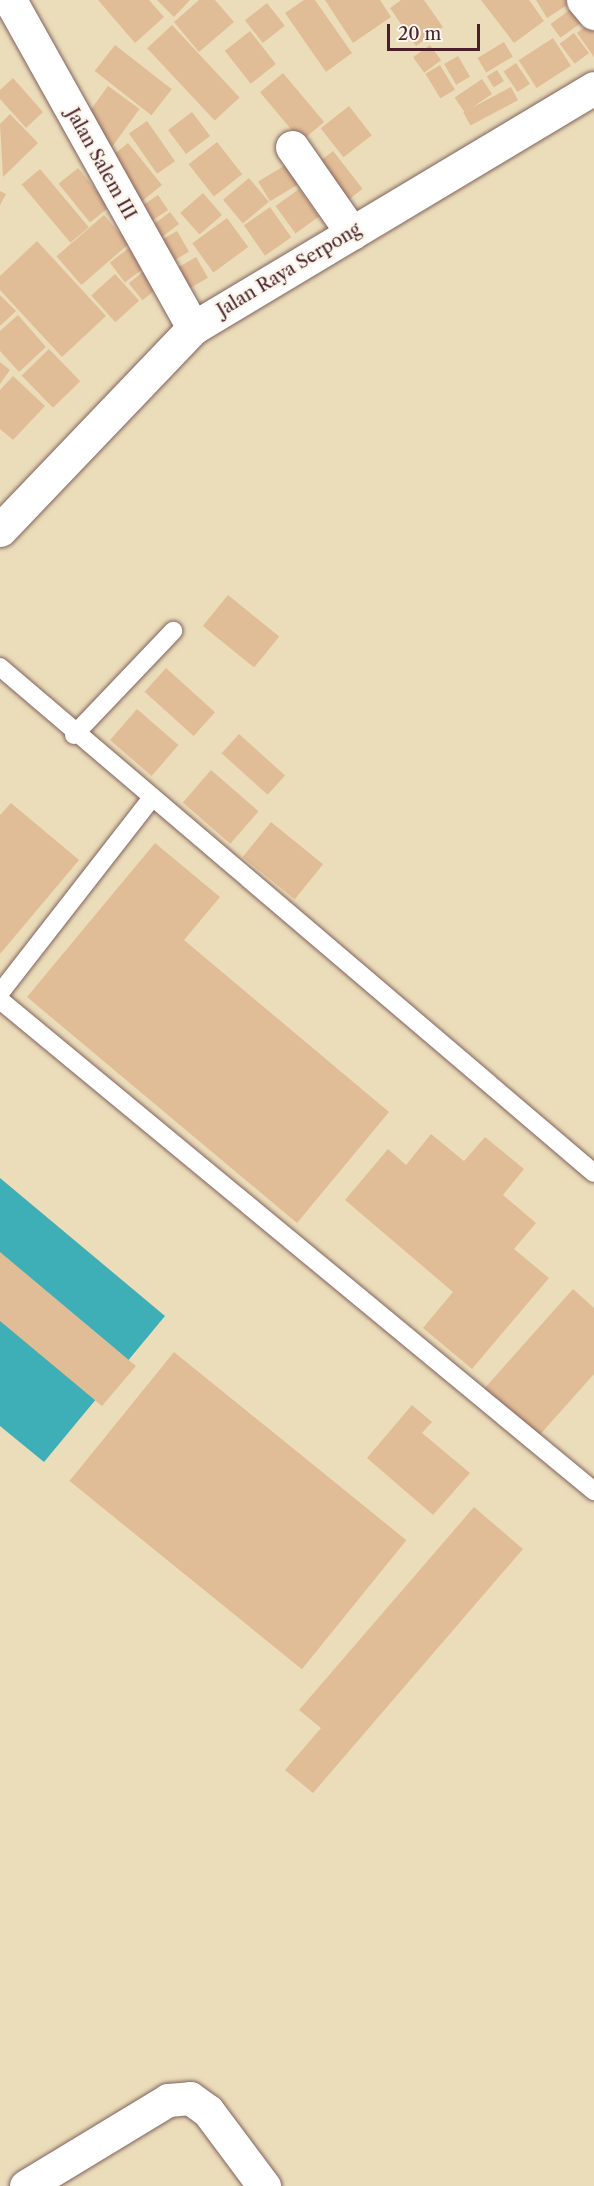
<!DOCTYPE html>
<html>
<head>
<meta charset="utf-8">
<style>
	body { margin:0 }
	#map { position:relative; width:594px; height:2186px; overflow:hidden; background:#ebddba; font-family:"Libre Caslon Text",serif }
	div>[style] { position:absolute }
	.water>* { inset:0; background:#3eafb6 }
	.building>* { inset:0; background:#e1bd97; transform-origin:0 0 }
	.roads { filter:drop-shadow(0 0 2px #82625d) drop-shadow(0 0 2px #82625d) }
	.lane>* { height:18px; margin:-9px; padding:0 9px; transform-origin:9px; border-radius:9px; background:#fff }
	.street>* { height:33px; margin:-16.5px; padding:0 16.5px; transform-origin:16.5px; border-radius:16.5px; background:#fff }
	.secondary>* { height:33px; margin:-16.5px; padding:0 16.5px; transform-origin:16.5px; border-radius:16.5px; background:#fff }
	span { translate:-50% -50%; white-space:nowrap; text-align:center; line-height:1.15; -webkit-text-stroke:5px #fbf7ec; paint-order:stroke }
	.street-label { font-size:18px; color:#4a1f2b }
	.scale { position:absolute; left:387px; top:24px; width:93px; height:27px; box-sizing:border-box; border:3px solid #4a1f2b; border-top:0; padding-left:8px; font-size:18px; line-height:21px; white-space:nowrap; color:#4a1f2b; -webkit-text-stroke:4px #fbf7ec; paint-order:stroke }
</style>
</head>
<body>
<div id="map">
	<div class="water">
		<i style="clip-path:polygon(0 1178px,165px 1316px,44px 1462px,0 1426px)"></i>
	</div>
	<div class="building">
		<i style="clip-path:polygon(98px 0,149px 0,164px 17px,135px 43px)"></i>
		<i style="clip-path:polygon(157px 0,190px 0,174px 17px)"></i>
		<i style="clip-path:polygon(199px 0,215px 0,234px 22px,199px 52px,174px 22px)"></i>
		<i style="clip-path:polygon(304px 0,315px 0,352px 53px,326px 72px,285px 13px)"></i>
		<i style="clip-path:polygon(325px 0,380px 0,391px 17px,353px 43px)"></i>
		<i style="clip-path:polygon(401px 0,424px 0,443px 27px,416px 46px,390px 8px)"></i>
		<i style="clip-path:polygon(481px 0,529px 0,544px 21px,514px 43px)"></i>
		<i style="clip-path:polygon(536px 0,575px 0,547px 18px)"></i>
		<i style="left:267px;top:3px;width:29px;height:28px;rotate:52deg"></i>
		<i style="left:578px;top:4px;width:17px;height:34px;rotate:54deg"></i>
		<i style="clip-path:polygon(594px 20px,594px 57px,577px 33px)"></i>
		<i style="left:172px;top:25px;width:99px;height:34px;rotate:47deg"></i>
		<i style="left:250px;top:31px;width:42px;height:32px;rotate:52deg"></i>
		<i style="left:574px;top:33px;width:25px;height:18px;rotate:53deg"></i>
		<i style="left:553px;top:38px;width:33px;height:41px;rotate:57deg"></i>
		<i style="left:504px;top:42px;width:17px;height:31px;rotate:59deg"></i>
		<i style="left:115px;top:45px;width:72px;height:33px;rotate:38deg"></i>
		<i style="left:430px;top:45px;width:19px;height:21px;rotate:54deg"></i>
		<i style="left:458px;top:56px;width:24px;height:16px;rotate:60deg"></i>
		<i style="left:516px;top:63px;width:25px;height:15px;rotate:56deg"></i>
		<i style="left:440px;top:65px;width:29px;height:17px;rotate:59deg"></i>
		<i style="left:497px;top:70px;width:13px;height:12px;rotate:58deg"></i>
		<i style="left:283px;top:73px;width:64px;height:30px;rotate:50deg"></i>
		<i style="clip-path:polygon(13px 78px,43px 112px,26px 128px,0 99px,0 90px)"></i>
		<i style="left:482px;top:79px;width:18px;height:33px;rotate:56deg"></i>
		<i style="left:108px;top:86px;width:39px;height:48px;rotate:36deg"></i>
		<i style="left:511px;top:87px;width:15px;height:54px;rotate:62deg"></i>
		<i style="left:349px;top:106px;width:37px;height:36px;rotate:52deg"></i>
		<i style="left:192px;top:112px;width:30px;height:30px;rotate:53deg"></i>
		<i style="clip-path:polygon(10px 114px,38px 143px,3px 177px,0 124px)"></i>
		<i style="left:147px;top:121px;width:49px;height:22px;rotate:55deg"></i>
		<i style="left:217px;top:142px;width:41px;height:36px;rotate:52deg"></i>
		<i style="left:128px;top:143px;width:54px;height:30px;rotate:51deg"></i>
		<i style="left:333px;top:151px;width:48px;height:26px;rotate:52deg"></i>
		<i style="left:289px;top:163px;width:23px;height:36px;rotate:59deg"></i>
		<i style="left:78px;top:168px;width:50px;height:25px;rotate:51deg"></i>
		<i style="left:40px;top:169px;width:76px;height:24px;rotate:50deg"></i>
		<i style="left:249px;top:178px;width:31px;height:34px;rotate:50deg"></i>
		<i style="left:299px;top:189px;width:34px;height:29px;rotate:54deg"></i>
		<i style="clip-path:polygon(0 191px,6px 194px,0 205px)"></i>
		<i style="left:203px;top:193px;width:29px;height:30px;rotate:49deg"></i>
		<i style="left:158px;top:195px;width:18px;height:20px;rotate:56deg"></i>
		<i style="left:270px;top:207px;width:37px;height:32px;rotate:55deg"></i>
		<i style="left:170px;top:212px;width:15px;height:27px;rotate:53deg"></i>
		<i style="left:104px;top:215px;width:38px;height:63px;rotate:49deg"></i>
		<i style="left:227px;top:218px;width:36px;height:43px;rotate:54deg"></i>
		<i style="left:177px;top:231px;width:24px;height:20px;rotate:60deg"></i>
		<i style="clip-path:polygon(37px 241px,106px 316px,62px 357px,0 290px,0 276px)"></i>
		<i style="left:129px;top:248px;width:25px;height:24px;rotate:53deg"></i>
		<i style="left:196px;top:257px;width:24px;height:26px;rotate:60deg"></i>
		<i style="left:145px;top:270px;width:22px;height:21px;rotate:51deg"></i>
		<i style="left:115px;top:274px;width:36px;height:32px;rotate:48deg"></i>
		<i style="clip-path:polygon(0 295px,16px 311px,0 326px)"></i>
		<i style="clip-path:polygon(18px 315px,46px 347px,19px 372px,0 351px,0 331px)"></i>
		<i style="left:49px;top:349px;width:45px;height:38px;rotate:46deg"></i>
		<i style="clip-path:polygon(0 362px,10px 370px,0 384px)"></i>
		<i style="clip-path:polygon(13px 376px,45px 406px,13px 440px,0 429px,0 390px)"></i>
		<i style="left:228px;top:595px;width:66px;height:40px;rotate:39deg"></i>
		<i style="left:166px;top:668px;width:66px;height:32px;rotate:42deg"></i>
		<i style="left:137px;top:709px;width:55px;height:41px;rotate:41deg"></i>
		<i style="left:239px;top:734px;width:62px;height:26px;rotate:42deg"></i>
		<i style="left:211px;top:770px;width:63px;height:43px;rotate:41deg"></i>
		<i style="clip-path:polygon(11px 803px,79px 860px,0 954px,0 815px)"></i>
		<i style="left:271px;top:822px;width:67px;height:45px;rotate:39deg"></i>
		<i style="clip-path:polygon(155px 843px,220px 897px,184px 940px,389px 1112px,297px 1223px,27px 997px)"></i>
		<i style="clip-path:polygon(431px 1134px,464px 1161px,485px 1137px,524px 1169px,503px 1195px,536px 1223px,514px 1249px,549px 1278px,472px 1369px,423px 1328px,453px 1292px,345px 1200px,388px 1149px,406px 1165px)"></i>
		<i style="clip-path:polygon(0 1252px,136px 1366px,102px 1406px,0 1321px)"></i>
		<i style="clip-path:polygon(573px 1289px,594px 1308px,594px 1374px,537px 1438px,483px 1390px)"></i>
		<i style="left:174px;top:1352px;width:299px;height:166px;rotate:39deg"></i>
		<i style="clip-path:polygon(412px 1405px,432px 1422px,422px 1433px,470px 1473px,433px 1515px,367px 1458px)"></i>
		<i style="clip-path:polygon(474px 1507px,523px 1549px,313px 1793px,285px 1770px,321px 1728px,299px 1710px)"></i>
	</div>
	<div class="roads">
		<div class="lane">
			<i style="left:0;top:667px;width:780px;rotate:40.43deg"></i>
			<i style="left:74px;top:735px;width:144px;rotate:-46.4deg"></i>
			<i style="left:0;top:993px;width:246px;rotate:-52.1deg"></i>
			<i style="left:0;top:1000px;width:771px;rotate:39.58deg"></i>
		</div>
		<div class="street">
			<i style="left:10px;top:0;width:376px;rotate:60.8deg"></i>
			<i style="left:583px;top:0;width:17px;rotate:50deg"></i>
			<i style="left:292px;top:147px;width:105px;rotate:55.1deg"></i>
			<i style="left:26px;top:2186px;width:166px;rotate:-31.2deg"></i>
			<i style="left:168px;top:2100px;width:22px;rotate:-5deg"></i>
			<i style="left:190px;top:2098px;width:22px;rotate:36deg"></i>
			<i style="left:208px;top:2111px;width:94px;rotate:53.3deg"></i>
		</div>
		<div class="secondary">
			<i style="left:0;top:530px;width:279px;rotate:-46.3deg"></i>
			<i style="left:193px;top:328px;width:467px;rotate:-30.9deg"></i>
		</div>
	</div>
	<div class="street-label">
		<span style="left:101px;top:164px;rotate:61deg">Jalan Salem III</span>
		<span style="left:289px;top:270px;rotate:-31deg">Jalan Raya Serpong</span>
	</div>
	<div class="scale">20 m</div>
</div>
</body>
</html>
